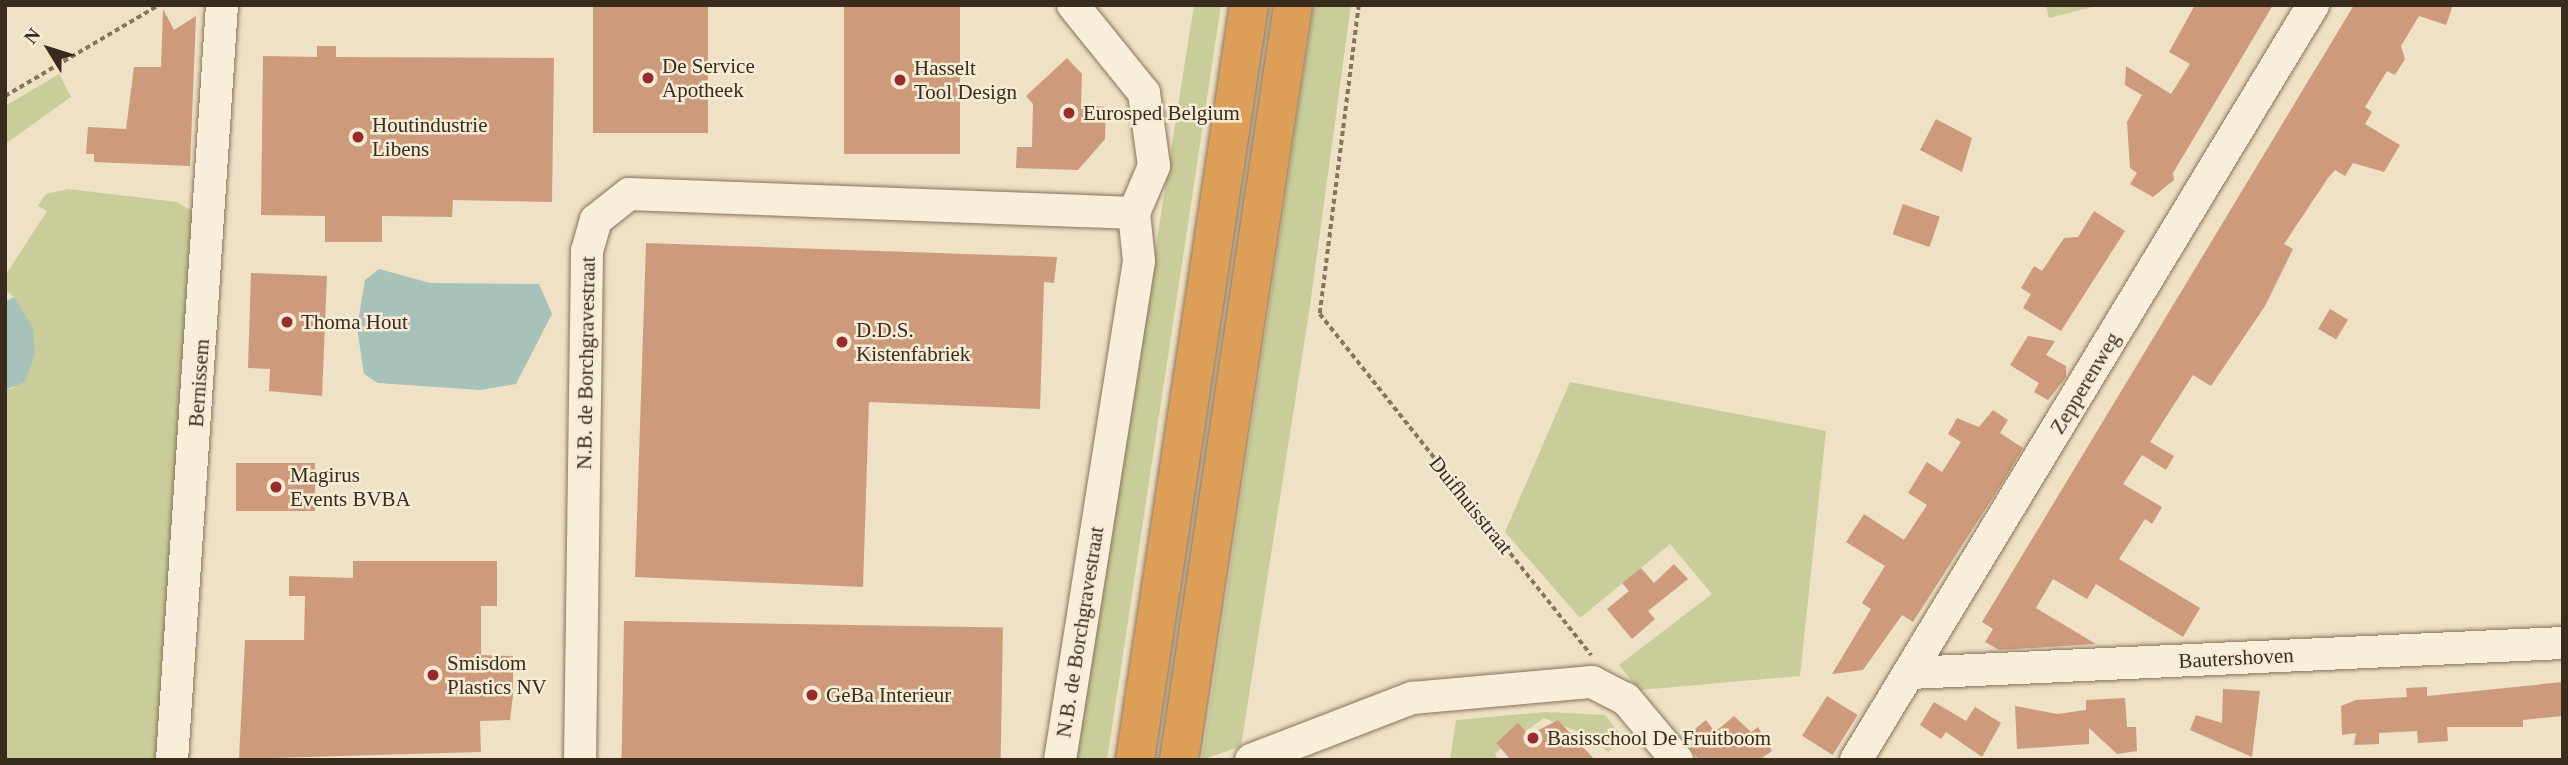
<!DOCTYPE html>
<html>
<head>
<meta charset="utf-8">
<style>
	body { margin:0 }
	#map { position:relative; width:2568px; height:765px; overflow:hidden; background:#eee1c5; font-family:Georgia,serif }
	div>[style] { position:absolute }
	.green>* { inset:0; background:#c8cd99 }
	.water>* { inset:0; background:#a7c2b9 }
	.building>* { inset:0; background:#cd9b7b; transform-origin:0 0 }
	.path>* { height:3.5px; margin-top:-1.75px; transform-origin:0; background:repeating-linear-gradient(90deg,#8a735b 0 5px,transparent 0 8.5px) }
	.roads { filter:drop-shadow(0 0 2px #8a735b) drop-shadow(0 0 2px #8a735b) }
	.minor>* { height:32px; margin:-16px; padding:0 16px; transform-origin:16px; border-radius:16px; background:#f9eed9 }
	.highway>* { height:38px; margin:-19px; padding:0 19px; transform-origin:19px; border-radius:19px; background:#dd9e57 }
	.dots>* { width:19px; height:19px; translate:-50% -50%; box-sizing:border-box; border:4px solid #f6ebd5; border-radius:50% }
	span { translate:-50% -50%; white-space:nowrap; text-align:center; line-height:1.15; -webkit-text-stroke:5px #f6ebd5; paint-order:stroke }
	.poi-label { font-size:21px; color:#3a2b1f }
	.left { translate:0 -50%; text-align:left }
	.street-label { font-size:21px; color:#3a2b1f }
	.frame { position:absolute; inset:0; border:7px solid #3a2b1f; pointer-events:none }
	.north { position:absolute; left:14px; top:14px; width:70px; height:70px; -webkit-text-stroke:5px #f6ebd5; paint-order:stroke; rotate:308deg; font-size:19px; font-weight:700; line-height:28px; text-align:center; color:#3a2b1f }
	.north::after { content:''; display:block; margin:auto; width:24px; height:32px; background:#3a2b1f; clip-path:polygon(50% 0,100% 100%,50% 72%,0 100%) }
</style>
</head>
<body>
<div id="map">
	<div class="green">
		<i style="clip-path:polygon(1194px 5px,1221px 5px,1107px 760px,1075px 760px)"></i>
		<i style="clip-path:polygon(1314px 5px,1351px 5px,1310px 306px,1241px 746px,1202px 760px)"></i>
		<i style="clip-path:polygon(2046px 5px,2100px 5px,2049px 18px)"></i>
		<i style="clip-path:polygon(59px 74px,71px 97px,5px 144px,5px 106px)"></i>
		<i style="clip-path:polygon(68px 189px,177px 202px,193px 212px,163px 760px,5px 760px,5px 390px,14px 388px,14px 297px,5px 290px,5px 276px,47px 211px,38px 206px,46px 194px)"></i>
		<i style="clip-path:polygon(1570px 382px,1826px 431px,1800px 676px,1639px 690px,1619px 665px,1712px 594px,1670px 544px,1580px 618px,1505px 532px)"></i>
		<i style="clip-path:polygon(1547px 712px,1605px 715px,1623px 738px,1608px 752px,1591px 737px,1544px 718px,1495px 753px,1498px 760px,1450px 760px,1456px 720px)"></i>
	</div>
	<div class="water">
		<i style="clip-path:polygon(379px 269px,430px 283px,539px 284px,552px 314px,516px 384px,480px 390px,378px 383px,364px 374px,357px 328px,365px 280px)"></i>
		<i style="clip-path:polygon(14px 297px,33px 328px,35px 355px,25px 382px,5px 390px,5px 302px)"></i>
	</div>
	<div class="building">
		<i style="left:593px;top:5px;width:115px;height:128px"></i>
		<i style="left:844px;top:5px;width:116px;height:149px"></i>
		<i style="clip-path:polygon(2195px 5px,2273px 5px,2173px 173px,2174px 180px,2153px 197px,2130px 184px,2137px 173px,2130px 168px,2127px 122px,2142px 95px,2125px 85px,2126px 66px,2171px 94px,2190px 64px,2169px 52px)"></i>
		<i style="clip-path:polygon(2354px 5px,2453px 5px,2446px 25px,2419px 16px,2401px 46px,2405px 59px,2395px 75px,2387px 71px,2365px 107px,2372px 112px,2365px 124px,2400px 145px,2384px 172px,2353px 163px,2345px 176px,2335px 170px,2328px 178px,2284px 244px,2293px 249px,2265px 306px,2211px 386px,2193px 375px,2150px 442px,2174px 456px,2166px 470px,2142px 455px,2123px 484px,2162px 507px,2152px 524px,2145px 519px,2119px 559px,2200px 608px,2183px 637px,2096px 584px,2087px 599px,2053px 579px,2036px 608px,2096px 644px,1999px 650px,1985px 642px,1993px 629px,1982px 622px)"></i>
		<i style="clip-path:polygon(163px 9px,174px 30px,196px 16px,190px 166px,94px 162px,94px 154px,86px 154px,88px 127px,126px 129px,134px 67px,161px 67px)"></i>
		<i style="clip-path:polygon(317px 46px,336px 46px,336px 57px,554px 58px,552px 202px,453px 200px,452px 217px,382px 216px,382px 242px,325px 242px,325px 216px,261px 215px,263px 56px,317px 57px)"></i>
		<i style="clip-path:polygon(1067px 58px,1082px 74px,1081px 105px,1106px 107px,1105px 139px,1078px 170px,1016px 168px,1017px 147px,1032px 147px,1033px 104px,1026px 96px)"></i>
		<i style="clip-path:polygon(1936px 119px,1972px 138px,1962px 172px,1920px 150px)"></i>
		<i style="left:1903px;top:204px;width:39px;height:32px;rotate:19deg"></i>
		<i style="clip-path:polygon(2094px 211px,2125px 231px,2061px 331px,2023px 308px,2031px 294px,2021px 288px,2034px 266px,2042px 271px,2064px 238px,2078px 237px)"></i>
		<i style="clip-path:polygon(646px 243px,1057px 257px,1054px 283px,1044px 282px,1040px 409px,869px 402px,863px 587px,635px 577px)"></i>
		<i style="clip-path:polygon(251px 273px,327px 276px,322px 396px,269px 391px,270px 369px,248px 368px)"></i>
		<i style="left:2330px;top:309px;width:21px;height:23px;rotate:31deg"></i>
		<i style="clip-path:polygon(2028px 336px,2055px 341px,2046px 355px,2066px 366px,2066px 377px,2048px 400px,2034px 392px,2039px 383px,2010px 365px)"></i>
		<i style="clip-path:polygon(1993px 410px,2008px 420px,2000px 433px,2023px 448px,2004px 480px,1913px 622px,1902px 615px,1863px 670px,1832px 674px,1871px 609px,1862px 603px,1885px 566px,1846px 542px,1864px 514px,1904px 540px,1927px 505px,1908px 493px,1927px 462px,1942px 472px,1961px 442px,1948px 434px,1957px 418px,1979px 427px)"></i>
		<i style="left:315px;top:463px;width:48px;height:79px;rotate:90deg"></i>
		<i style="clip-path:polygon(353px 561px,497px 561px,497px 606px,481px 606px,481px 655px,513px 656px,513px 695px,510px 720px,480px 721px,481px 752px,239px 759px,245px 640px,304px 640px,305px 596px,289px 596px,289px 576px,353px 578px)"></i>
		<i style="clip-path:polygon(1674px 564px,1688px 579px,1648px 611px,1655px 619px,1632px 639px,1607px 609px,1629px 591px,1622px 583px,1641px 568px,1654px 583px)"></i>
		<i style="left:624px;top:621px;width:379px;height:139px;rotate:1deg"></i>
		<i style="clip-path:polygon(2563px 682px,2563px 716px,2523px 720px,2523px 727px,2447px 727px,2448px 741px,2418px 743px,2417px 731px,2379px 733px,2379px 744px,2354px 745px,2356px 733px,2342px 735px,2341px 706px,2356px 700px,2407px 697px,2406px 688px,2427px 687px,2427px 696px)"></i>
		<i style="clip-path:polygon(2223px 689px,2260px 691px,2252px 757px,2190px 730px,2196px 715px,2222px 723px)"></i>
		<i style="left:1827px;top:696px;width:36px;height:47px;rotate:32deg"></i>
		<i style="clip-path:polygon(2125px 698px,2127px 727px,2136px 727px,2137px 751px,2117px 754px,2089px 728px,2089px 744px,2017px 749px,2015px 706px,2057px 714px,2086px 710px,2086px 700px)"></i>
		<i style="clip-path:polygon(1934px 702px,1966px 721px,1975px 707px,2001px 723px,1982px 757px,1946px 732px,1941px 739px,1920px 725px)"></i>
		<i style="clip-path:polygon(1734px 716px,1751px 732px,1758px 727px,1772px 751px,1759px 760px,1699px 760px,1683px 738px,1706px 720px,1715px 732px)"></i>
		<i style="clip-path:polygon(1558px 720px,1595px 760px,1511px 760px,1496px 743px,1518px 723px,1529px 735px)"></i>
	</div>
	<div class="path">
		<i style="left:1359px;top:5px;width:311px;rotate:97.2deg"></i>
		<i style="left:1320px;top:314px;width:436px;rotate:51.5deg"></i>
		<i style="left:5px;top:96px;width:179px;rotate:-30.6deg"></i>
	</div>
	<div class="roads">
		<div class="minor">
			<i style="left:1910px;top:673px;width:654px;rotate:-2.63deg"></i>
			<i style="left:172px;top:760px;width:757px;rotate:-86.21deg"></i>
			<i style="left:580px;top:760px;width:509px;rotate:-89.21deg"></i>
			<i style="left:587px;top:251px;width:32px;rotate:-74deg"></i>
			<i style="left:596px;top:220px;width:42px;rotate:-38.2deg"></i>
			<i style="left:629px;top:194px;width:505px;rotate:2.15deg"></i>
			<i style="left:1060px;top:760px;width:505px;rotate:-81deg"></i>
			<i style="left:1139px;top:261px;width:48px;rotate:-95.9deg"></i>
			<i style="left:1134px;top:213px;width:51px;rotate:-66.9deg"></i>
			<i style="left:1154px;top:166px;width:74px;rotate:-97.8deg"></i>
			<i style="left:1144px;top:93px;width:113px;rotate:-128.9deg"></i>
			<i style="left:1251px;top:760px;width:173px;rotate:-21.1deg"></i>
			<i style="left:1412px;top:698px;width:181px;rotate:-5.1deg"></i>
			<i style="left:1592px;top:682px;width:38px;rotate:27deg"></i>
			<i style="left:1626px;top:699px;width:80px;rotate:50.1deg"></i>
			<i style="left:1856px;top:760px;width:883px;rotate:-58.81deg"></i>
		</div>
		<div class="highway">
			<i style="left:1135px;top:760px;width:764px;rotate:-81.41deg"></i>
			<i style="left:1179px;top:760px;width:764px;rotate:-81.41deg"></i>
		</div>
	</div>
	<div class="dots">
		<i style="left:648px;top:78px;background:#992b2f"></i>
		<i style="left:900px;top:80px;background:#992b2f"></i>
		<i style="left:1069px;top:113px;background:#992b2f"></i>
		<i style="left:358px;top:137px;background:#992b2f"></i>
		<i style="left:287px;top:322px;background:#992b2f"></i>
		<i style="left:842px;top:342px;background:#992b2f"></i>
		<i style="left:276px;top:487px;background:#992b2f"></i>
		<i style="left:433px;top:675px;background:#992b2f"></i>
		<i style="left:812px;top:695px;background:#992b2f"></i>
		<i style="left:1533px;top:738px;background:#992b2f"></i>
	</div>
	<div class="poi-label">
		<span class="left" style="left:662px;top:78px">De Service<br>Apotheek</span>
		<span class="left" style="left:914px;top:80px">Hasselt<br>Tool Design</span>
		<span class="left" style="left:1083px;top:113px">Eurosped Belgium</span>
		<span class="left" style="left:372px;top:137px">Houtindustrie<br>Libens</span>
		<span class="left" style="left:301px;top:322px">Thoma Hout</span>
		<span class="left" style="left:856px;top:342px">D.D.S.<br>Kistenfabriek</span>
		<span class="left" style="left:290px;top:487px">Magirus<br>Events BVBA</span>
		<span class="left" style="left:447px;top:675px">Smisdom<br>Plastics NV</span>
		<span class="left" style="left:826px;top:695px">GeBa Interieur</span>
		<span class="left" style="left:1547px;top:738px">Basisschool De Fruitboom</span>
	</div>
	<div class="street-label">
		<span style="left:586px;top:363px;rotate:-89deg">N.B. de Borchgravestraat</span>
		<span style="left:199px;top:383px;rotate:-86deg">Bernissem</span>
		<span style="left:2085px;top:383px;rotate:-59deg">Zepperenweg</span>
		<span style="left:1471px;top:505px;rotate:51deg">Duifhuisstraat</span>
		<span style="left:1080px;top:632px;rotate:-81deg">N.B. de Borchgravestraat</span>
		<span style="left:2236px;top:658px;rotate:-3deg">Bautershoven</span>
	</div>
	<div class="frame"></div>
	<div class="north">N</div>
</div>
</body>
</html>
